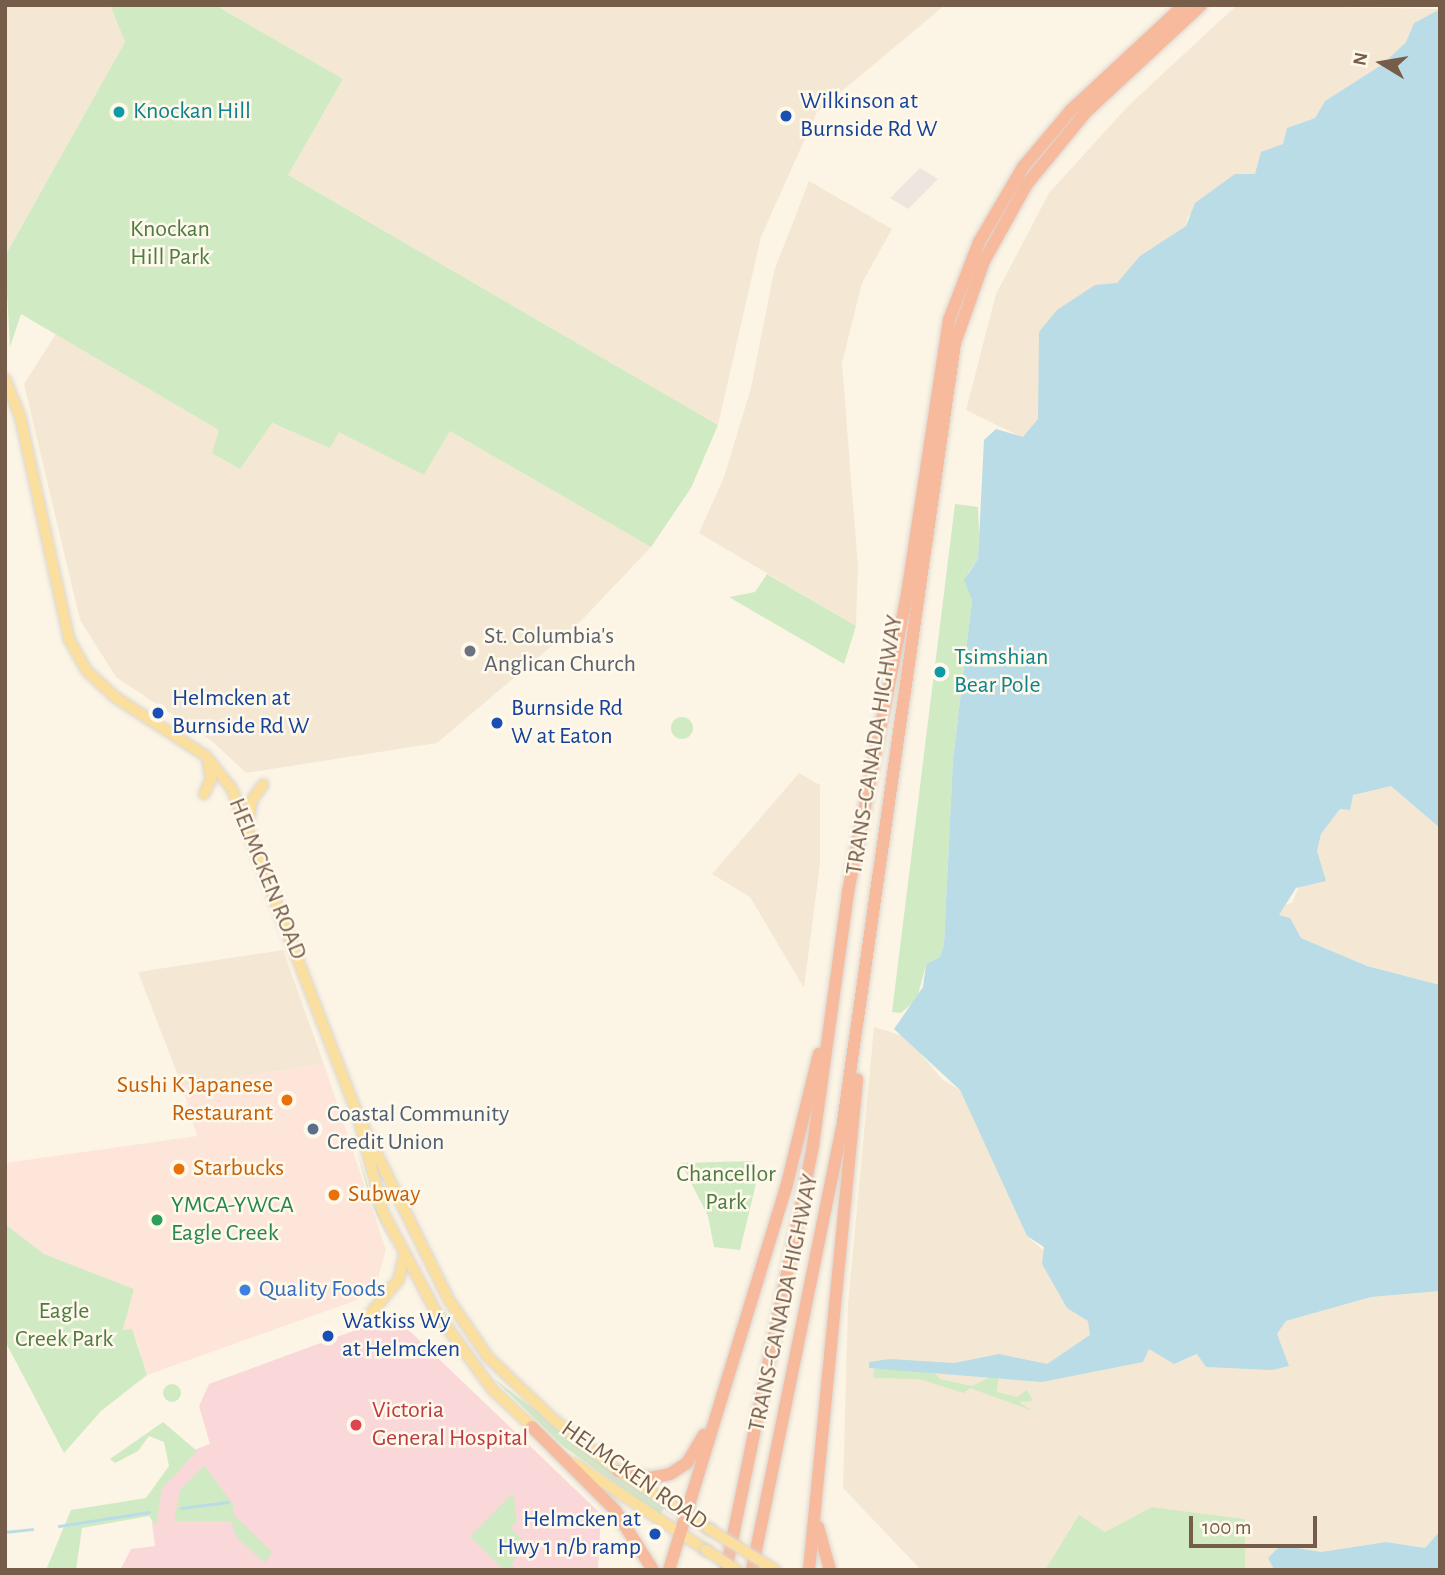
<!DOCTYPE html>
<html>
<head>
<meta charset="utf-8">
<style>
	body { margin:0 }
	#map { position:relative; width:1445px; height:1575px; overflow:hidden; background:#fcf5e5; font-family:"Alegreya Sans",sans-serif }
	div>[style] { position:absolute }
	.residential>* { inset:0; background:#f4e8d4 }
	.commercial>* { inset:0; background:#fde6d9 }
	.industrial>* { inset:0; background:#ece6df }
	.medical>* { inset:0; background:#fad8da }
	.green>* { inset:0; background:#d0eac3 }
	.round { border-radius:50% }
	.water>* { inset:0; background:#b9dce6 }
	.stream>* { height:2.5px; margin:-1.25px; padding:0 1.25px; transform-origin:1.25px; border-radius:1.25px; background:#b9dce6 }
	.roads { filter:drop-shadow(0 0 2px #dbd5d0) drop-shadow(0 0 2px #dbd5d0) }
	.major>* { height:10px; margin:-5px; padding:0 5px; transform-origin:5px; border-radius:5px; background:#fbdf9e }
	.highway>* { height:12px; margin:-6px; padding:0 6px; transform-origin:6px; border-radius:6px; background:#f7ba9c }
	.bridges { filter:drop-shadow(0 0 2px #dbd5d0) drop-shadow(0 0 2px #dbd5d0) }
	.major-bridge>* { height:10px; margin:-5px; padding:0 5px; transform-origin:5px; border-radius:5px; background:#fbdf9e }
	.dots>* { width:19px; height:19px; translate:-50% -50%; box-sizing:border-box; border:4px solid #fff9ec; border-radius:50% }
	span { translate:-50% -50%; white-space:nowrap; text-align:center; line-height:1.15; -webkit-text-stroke:5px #fff9ec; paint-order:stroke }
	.transit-label { font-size:24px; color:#164399 }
	.left { translate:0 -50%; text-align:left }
	.right { translate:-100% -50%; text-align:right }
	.culture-label { font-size:24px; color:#0d838f }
	.park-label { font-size:24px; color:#4e7b42 }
	.worship-label { font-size:24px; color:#5b616d }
	.street-label { font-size:24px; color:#765d4a }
	.food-label { font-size:24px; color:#c56008 }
	.service-label { font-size:24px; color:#4e5e75 }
	.leisure-label { font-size:24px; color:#27864d }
	.shop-label { font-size:24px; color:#366cbe }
	.health-label { font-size:24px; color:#be3a42 }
	.frame { position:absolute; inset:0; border:7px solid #765d4a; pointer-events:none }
	.north { position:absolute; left:1347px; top:28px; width:70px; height:70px; -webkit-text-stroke:5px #fff9ec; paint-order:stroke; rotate:281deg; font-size:19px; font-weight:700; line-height:28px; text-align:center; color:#765d4a }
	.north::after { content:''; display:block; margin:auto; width:24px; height:32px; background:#765d4a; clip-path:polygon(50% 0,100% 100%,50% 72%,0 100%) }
	.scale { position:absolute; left:1189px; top:1516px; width:128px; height:32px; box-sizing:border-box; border:4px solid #765d4a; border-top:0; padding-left:9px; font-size:21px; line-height:24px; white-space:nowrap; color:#765d4a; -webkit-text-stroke:5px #fff9ec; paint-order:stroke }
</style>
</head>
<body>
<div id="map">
	<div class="residential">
		<i style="clip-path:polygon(5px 5px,110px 5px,125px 42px,5px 256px)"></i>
		<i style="clip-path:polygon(215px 5px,945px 5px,817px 112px,761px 237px,718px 425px,288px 175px,343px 79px)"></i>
		<i style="clip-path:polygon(1237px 5px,1440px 9px,1414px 23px,1406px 42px,1383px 64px,1325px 101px,1315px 118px,1287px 128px,1284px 144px,1255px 174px,1188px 216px,1186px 226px,1141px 256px,1117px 283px,1039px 332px,1043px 393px,1038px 419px,1023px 438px,966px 410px,996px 294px,1049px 193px,1129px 105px)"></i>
		<i style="clip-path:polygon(809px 181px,892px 229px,862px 283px,842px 363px,858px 567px,856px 626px,699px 533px,724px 477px,751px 388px,774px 271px)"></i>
		<i style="clip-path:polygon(56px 334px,219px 430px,271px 423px,329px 447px,339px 431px,424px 475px,450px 431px,651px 547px,580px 622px,437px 743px,246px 773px,212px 741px,116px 677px,80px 620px,24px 384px)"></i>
		<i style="clip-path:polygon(799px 773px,820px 785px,820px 864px,804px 988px,750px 897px,712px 874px)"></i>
		<i style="clip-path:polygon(1391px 785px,1440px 828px,1440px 985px,1367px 966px,1301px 938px,1279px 915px,1281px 905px,1292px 903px,1321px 834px,1340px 809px,1353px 795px)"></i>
		<i style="clip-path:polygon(283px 950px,324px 1064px,182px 1086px,138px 972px)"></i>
		<i style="clip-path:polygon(874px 1027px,906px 1037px,943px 1080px,960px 1090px,1027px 1236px,1174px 1364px,1198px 1354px,1272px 1370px,1277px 1334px,1286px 1321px,1371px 1297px,1440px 1291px,1440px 1531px,1425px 1548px,1386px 1542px,1321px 1552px,1291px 1547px,1268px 1558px,1274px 1570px,1245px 1570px,1244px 1519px,1152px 1507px,1105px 1532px,1079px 1516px,1045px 1570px,921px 1570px,843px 1488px,848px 1304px)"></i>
	</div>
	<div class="commercial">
		<i style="clip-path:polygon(324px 1064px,386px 1250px,376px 1285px,360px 1299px,147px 1375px,132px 1329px,123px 1331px,134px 1289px,44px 1254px,5px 1224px,5px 1163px,197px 1136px,182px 1086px)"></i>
	</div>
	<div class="industrial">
		<i style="clip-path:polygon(920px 168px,938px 179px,908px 209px,890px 198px)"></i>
	</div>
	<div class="medical">
		<i style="clip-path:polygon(394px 1316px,601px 1514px,598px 1570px,120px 1570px,131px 1549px,155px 1546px,152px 1523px,165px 1476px,191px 1451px,210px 1444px,199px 1406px,209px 1384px)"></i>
	</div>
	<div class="green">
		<i style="clip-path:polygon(110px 5px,215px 5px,343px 79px,288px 175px,718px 425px,691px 488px,651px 547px,450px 431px,424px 475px,339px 432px,330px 448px,272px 423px,240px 469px,212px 453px,219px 430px,21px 314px,10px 347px,5px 256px,125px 42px)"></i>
		<i style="clip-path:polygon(955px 504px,978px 507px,979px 534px,978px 559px,968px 573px,972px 600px,953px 759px,944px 944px,940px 957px,926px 964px,917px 999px,901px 1013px,892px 1012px)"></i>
		<i style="clip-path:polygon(767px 574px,856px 626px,844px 664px,729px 597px,755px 592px)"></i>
		<i class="round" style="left:671px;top:717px;width:22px;height:22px"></i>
		<i style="clip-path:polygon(357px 1152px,373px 1202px,392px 1246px,371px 1202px)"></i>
		<i style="clip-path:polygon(753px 1161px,759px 1171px,740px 1250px,714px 1247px,708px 1216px,681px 1163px)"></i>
		<i style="clip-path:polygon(5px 1224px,44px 1254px,134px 1289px,123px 1330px,132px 1329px,147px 1375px,101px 1411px,64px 1453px,5px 1341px)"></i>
		<i style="clip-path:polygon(931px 1368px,940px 1379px,972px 1386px,999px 1373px,997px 1392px,1017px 1397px,1027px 1390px,1033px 1401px,1019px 1402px,1033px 1411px,970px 1388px,964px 1393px,919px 1379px,873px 1378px,874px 1369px)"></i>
		<i style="clip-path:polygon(493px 1378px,664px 1508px,660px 1515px,563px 1446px)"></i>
		<i class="round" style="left:163px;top:1384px;width:18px;height:18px"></i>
		<i style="clip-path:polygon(163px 1422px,197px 1451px,162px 1489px,156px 1526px,149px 1516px,82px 1528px,76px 1570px,46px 1570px,71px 1510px,146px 1498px,169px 1466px,164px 1442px,149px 1436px,138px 1451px,115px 1463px,110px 1459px)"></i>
		<i style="clip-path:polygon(204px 1465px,233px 1504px,233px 1514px,272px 1552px,265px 1563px,237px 1538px,231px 1521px,174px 1521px,180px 1490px)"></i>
		<i style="clip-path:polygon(513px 1493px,517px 1521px,511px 1528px,528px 1545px,511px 1564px,516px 1570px,504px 1570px,470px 1537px)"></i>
		<i style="clip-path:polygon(1152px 1507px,1245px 1519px,1245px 1570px,1045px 1570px,1079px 1515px,1105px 1532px)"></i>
	</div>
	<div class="water">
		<i style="clip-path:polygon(1440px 9px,1440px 828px,1391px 786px,1353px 795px,1350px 810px,1340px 809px,1321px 834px,1317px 851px,1326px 881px,1296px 888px,1279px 915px,1290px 918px,1301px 938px,1367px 966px,1440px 985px,1440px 1291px,1371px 1297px,1286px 1321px,1277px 1334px,1289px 1366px,1272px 1370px,1206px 1367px,1197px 1354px,1174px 1364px,1149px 1349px,1143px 1362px,1042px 1382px,869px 1368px,869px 1362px,890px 1359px,954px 1363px,999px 1354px,1047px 1364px,1090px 1335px,1088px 1321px,1067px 1308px,1042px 1264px,1044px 1247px,1027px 1236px,960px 1090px,894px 1029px,923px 987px,926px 964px,940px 957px,944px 944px,953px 759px,972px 600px,964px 580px,978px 559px,984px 440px,996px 429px,1023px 437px,1038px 419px,1039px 332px,1057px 310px,1095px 285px,1117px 283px,1140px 256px,1186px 226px,1195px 203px,1235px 174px,1255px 174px,1261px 152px,1283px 144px,1287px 128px,1315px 118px,1325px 101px,1383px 64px,1406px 42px,1414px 23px)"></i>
		<i style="clip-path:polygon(1440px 1531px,1440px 1570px,1274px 1570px,1268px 1558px,1278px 1548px,1291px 1547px,1321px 1552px,1386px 1542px,1425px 1548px)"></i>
	</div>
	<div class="stream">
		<i style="left:181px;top:1508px;width:47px;rotate:-7.3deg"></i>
		<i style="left:59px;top:1526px;width:91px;rotate:-8.8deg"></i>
		<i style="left:5px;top:1532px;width:27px;rotate:-6deg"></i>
	</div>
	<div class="roads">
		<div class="major">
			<i style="left:5px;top:379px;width:40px;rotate:68deg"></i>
			<i style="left:20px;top:416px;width:228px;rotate:77.6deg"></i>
			<i style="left:69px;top:639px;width:35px;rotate:61deg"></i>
			<i style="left:86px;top:670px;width:40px;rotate:43deg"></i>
			<i style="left:115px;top:697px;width:108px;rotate:33deg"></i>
			<i style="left:206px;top:756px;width:42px;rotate:51.8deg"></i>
			<i style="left:232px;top:789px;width:350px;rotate:68.9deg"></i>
			<i style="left:358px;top:1116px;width:205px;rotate:63.7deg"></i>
			<i style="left:449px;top:1300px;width:69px;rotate:55.6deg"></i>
			<i style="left:488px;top:1357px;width:90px;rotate:43.6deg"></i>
			<i style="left:553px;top:1419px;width:83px;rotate:38.7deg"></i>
			<i style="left:618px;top:1471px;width:108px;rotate:32.5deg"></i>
			<i style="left:204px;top:794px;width:17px;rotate:-65deg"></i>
			<i style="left:211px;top:779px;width:16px;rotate:-101deg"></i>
			<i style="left:248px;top:822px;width:22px;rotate:-80deg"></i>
			<i style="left:252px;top:800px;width:19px;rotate:-54deg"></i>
			<i style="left:358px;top:1116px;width:99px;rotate:75.4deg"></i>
			<i style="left:383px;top:1212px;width:113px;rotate:62.1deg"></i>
			<i style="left:436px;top:1312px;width:95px;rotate:54deg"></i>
			<i style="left:492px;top:1389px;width:63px;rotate:43.1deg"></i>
			<i style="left:371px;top:1313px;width:44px;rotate:-50.5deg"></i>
			<i style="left:399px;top:1279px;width:24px;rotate:-78deg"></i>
			<i style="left:574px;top:1463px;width:158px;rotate:33.4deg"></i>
		</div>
		<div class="highway">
			<i style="left:532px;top:1427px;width:117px;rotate:45deg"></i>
			<i style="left:615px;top:1510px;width:71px;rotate:57.7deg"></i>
			<i style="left:618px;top:1471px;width:33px;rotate:12deg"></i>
			<i style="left:650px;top:1478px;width:20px;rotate:-11deg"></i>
			<i style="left:670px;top:1474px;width:20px;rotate:-33deg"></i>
			<i style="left:687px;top:1463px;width:33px;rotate:-59deg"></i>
			<i style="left:818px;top:1527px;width:45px;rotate:74.4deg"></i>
			<i style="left:669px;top:1570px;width:400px;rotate:-73deg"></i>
			<i style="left:786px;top:1188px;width:138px;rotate:-76.2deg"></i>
			<i style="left:726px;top:1570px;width:434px;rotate:-78.4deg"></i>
			<i style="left:813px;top:1145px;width:255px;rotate:-82.1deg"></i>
			<i style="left:848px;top:892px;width:304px;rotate:-78.8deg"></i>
			<i style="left:907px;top:594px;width:277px;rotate:-81.3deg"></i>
			<i style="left:949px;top:320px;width:84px;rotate:-69deg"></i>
			<i style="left:979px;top:242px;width:87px;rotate:-59.6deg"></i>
			<i style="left:1023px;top:167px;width:75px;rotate:-49.9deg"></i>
			<i style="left:1071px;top:110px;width:154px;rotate:-42.9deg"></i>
			<i style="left:752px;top:1570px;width:450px;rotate:-78.5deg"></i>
			<i style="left:842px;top:1129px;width:794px;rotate:-81.82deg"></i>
			<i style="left:955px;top:343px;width:87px;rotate:-70.5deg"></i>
			<i style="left:984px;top:261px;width:88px;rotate:-60.8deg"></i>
			<i style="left:1027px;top:184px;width:93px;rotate:-50.7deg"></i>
			<i style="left:1086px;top:112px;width:157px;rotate:-42.9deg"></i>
			<i style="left:809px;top:1570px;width:493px;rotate:-84.4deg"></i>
		</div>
	</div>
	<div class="bridges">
		<div class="major-bridge">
			<i style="left:709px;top:1529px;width:78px;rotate:31.8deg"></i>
			<i style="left:706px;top:1550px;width:37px;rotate:33deg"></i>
		</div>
	</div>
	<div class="dots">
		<i style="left:119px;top:112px;background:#0f9aa8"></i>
		<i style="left:786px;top:116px;background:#1a4fb4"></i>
		<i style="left:470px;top:651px;background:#6b7280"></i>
		<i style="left:940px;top:672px;background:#0f9aa8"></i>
		<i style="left:158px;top:713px;background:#1a4fb4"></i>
		<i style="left:497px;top:723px;background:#1a4fb4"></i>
		<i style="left:287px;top:1100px;background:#e8710a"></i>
		<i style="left:313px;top:1129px;background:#5c6f8a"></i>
		<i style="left:179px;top:1169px;background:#e8710a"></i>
		<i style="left:334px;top:1195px;background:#e8710a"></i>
		<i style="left:157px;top:1220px;background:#2e9e5b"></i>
		<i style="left:245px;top:1290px;background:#3f7fe0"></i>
		<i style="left:328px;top:1336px;background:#1a4fb4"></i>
		<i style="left:356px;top:1425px;background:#e0444e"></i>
		<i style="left:655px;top:1534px;background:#1a4fb4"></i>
	</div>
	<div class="transit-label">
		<span class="left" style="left:800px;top:116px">Wilkinson at<br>Burnside Rd W</span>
		<span class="left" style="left:172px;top:713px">Helmcken at<br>Burnside Rd W</span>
		<span class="left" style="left:511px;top:723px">Burnside Rd<br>W at Eaton</span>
		<span class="left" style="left:342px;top:1336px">Watkiss Wy<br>at Helmcken</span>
		<span class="right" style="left:641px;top:1534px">Helmcken at<br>Hwy 1 n/b ramp</span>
	</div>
	<div class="culture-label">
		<span class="left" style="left:133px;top:112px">Knockan Hill</span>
		<span class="left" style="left:954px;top:672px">Tsimshian<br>Bear Pole</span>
	</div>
	<div class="park-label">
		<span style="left:170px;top:244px">Knockan<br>Hill Park</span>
		<span style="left:726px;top:1189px">Chancellor<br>Park</span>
		<span style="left:64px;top:1326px">Eagle<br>Creek Park</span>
	</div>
	<div class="worship-label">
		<span class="left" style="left:484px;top:651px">St. Columbia's<br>Anglican Church</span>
	</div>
	<div class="street-label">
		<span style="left:875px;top:745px;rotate:-81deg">TRANS-CANADA HIGHWAY</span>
		<span style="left:267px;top:879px;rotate:68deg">HELMCKEN ROAD</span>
		<span style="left:784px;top:1303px;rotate:-78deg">TRANS-CANADA HIGHWAY</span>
		<span style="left:634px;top:1476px;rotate:35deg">HELMCKEN ROAD</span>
	</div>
	<div class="food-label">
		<span class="right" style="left:273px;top:1100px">Sushi K Japanese<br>Restaurant</span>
		<span class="left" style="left:193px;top:1169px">Starbucks</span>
		<span class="left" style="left:348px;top:1195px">Subway</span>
	</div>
	<div class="service-label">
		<span class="left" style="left:327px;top:1129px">Coastal Community<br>Credit Union</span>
	</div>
	<div class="leisure-label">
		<span class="left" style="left:171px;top:1220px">YMCA-YWCA<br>Eagle Creek</span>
	</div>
	<div class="shop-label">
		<span class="left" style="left:259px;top:1290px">Quality Foods</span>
	</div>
	<div class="health-label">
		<span class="left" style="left:372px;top:1425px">Victoria<br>General Hospital</span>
	</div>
	<div class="frame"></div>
	<div class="north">N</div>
	<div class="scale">100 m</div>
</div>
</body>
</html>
